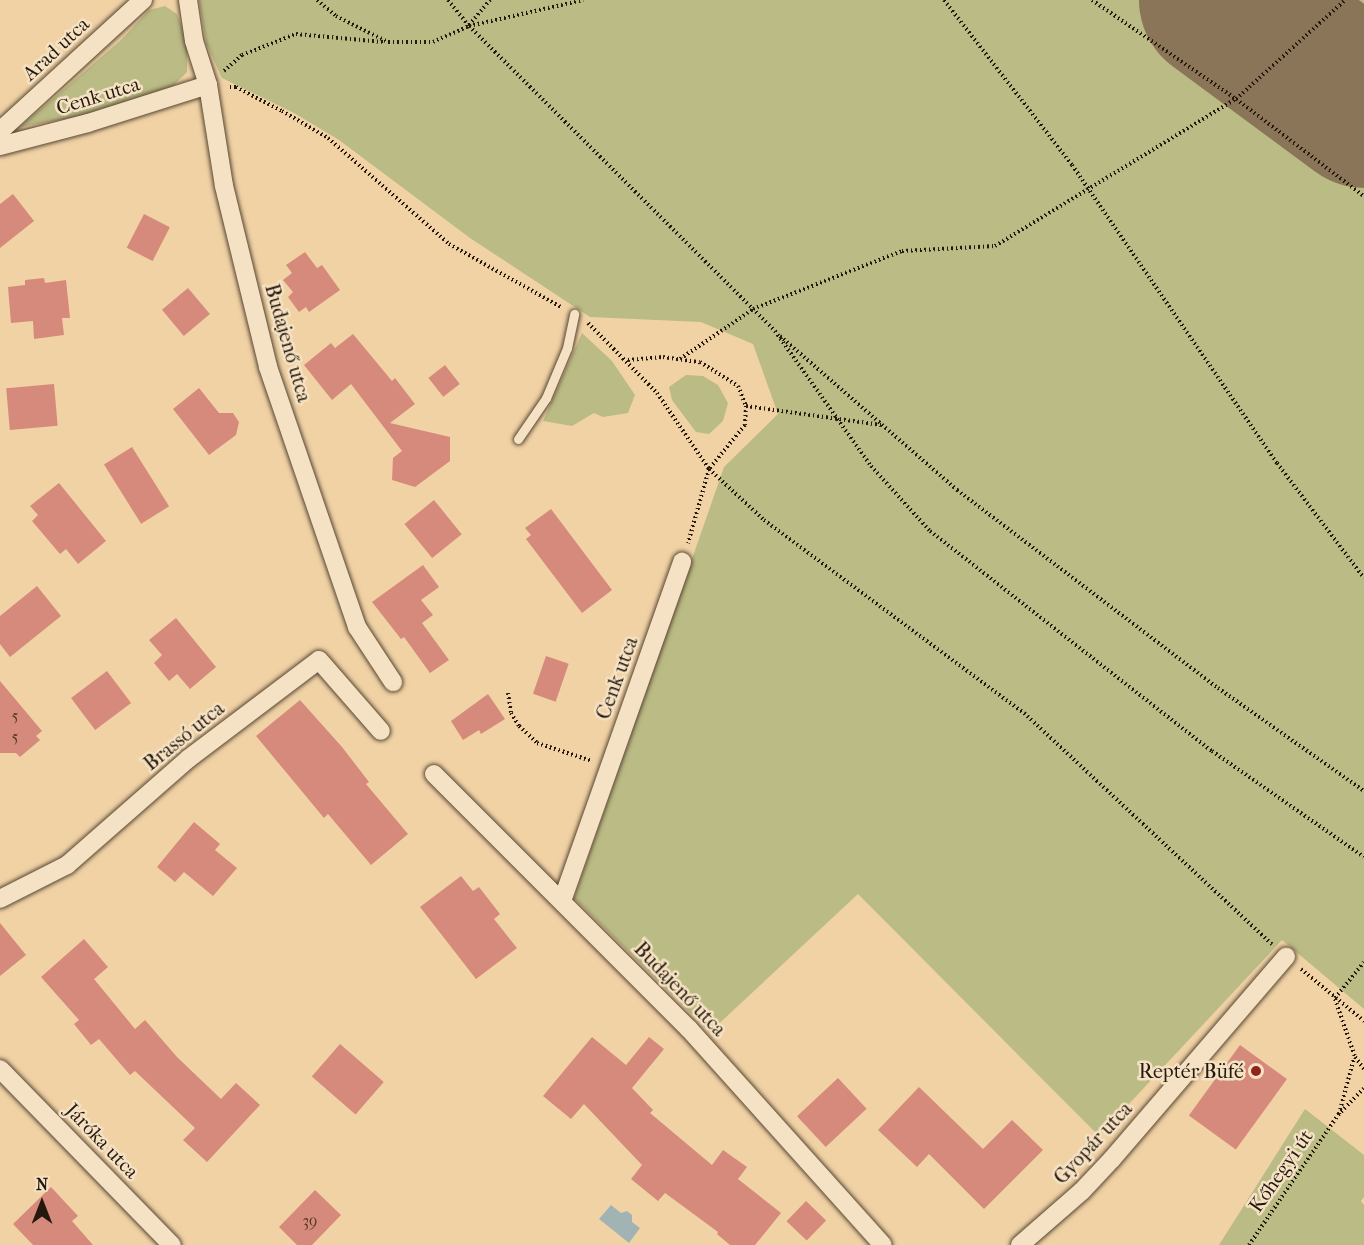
<!DOCTYPE html>
<html>
<head>
<meta charset="utf-8">
<style>
	body { margin:0 }
	#map { position:relative; width:1364px; height:1245px; overflow:hidden; background:#f0d2a5; font-family:"IM FELL French Canon",serif }
	div>[style] { position:absolute }
	.green>* { inset:0; background:#bbbb85 }
	.water>* { inset:0; background:#a1b4b3 }
	.runway>* { height:164px; margin:-82px; padding:0 82px; transform-origin:82px; border-radius:82px; background:#8a7559 }
	.building>* { inset:0; background:#d68a7b; transform-origin:0 0 }
	.path>* { height:4px; margin-top:-2px; transform-origin:0; background:repeating-linear-gradient(90deg,#25180d 0 1.5px,transparent 0 4.5px) }
	.roads { filter:drop-shadow(0 0 2px #584633) drop-shadow(0 0 2px #584633) }
	.lane>* { height:9px; margin:-4.5px; padding:0 4.5px; transform-origin:4.5px; border-radius:4.5px; background:#f5e2c4 }
	.street>* { height:18px; margin:-9px; padding:0 9px; transform-origin:9px; border-radius:9px; background:#f5e2c4 }
	.dots>* { width:16px; height:16px; translate:-50% -50%; box-sizing:border-box; border:3px solid #f5e2c4; border-radius:50% }
	span { translate:-50% -50%; white-space:nowrap; text-align:center; line-height:1.15; -webkit-text-stroke:5px #f5e2c4; paint-order:stroke }
	.number-label { font-size:16px; color:#513428 }
	.number-label span { -webkit-text-stroke-width:0 }
	.street-label { font-size:20px; color:#25180d }
	.poi-label { font-size:20px; color:#25180d }
	.right { translate:-100% -50%; text-align:right }
	.north { position:absolute; left:12px; top:1173px; width:60px; height:60px; -webkit-text-stroke:4px #f5e2c4; paint-order:stroke; rotate:0deg; font-size:16px; font-weight:700; line-height:24px; text-align:center; color:#25180d }
	.north::after { content:''; display:block; margin:auto; width:21px; height:27px; background:#25180d; clip-path:polygon(50% 0,100% 100%,50% 72%,0 100%) }
</style>
</head>
<body>
<div id="map">
	<div class="green">
		<i style="clip-path:polygon(199px 0,1364px 0,1364px 1009px,1282px 940px,1099px 1136px,858px 894px,710px 1032px,574px 898px,724px 467px,778px 414px,753px 344px,701px 322px,590px 317px,470px 238px,339px 140px,294px 113px,222px 78px,206px 43px)"></i>
		<i style="clip-path:polygon(165px 6px,177px 14px,187px 40px,187px 72px,173px 86px,92px 114px,20px 127px,121px 40px,149px 10px)"></i>
		<i style="clip-path:polygon(582px 333px,612px 361px,635px 395px,628px 413px,603px 417px,594px 413px,572px 426px,543px 421px)"></i>
		<i style="clip-path:polygon(686px 375px,703px 376px,718px 385px,728px 403px,723px 421px,709px 434px,696px 432px,672px 400px,669px 387px)"></i>
		<i style="clip-path:polygon(1305px 1109px,1364px 1155px,1364px 1197px,1361px 1201px,1364px 1205px,1364px 1245px,1219px 1245px)"></i>
	</div>
	<div class="water">
		<i style="clip-path:polygon(611px 1205px,621px 1213px,627px 1211px,632px 1215px,632px 1222px,640px 1228px,629px 1243px,599px 1219px)"></i>
	</div>
	<div class="runway">
		<i style="left:1221px;top:0;width:178px;rotate:36.5deg"></i>
	</div>
	<div class="building">
		<i style="clip-path:polygon(13px 194px,34px 221px,0 248px,0 204px)"></i>
		<i style="left:144px;top:214px;width:29px;height:38px;rotate:27deg"></i>
		<i style="clip-path:polygon(305px 252px,317px 268px,322px 265px,340px 290px,309px 312px,306px 307px,299px 312px,288px 297px,293px 292px,283px 280px,292px 273px,286px 265px)"></i>
		<i style="clip-path:polygon(44px 278px,45px 283px,66px 280px,70px 318px,62px 318px,64px 335px,34px 339px,33px 321px,11px 323px,8px 287px,25px 285px,25px 280px)"></i>
		<i style="left:188px;top:288px;width:34px;height:34px;rotate:50deg"></i>
		<i style="clip-path:polygon(353px 334px,392px 381px,395px 378px,415px 404px,390px 423px,450px 437px,450px 461px,415px 487px,392px 480px,393px 458px,402px 451px,351px 384px,332px 400px,304px 365px,331px 343px,335px 348px)"></i>
		<i style="left:445px;top:365px;width:24px;height:21px;rotate:52deg"></i>
		<i style="left:54px;top:384px;width:42px;height:48px;rotate:85deg"></i>
		<i style="clip-path:polygon(199px 388px,219px 413px,233px 413px,239px 422px,236px 435px,209px 455px,173px 409px)"></i>
		<i style="left:132px;top:447px;width:70px;height:33px;rotate:58deg"></i>
		<i style="clip-path:polygon(59px 483px,106px 541px,78px 564px,66px 549px,60px 554px,32px 521px,38px 515px,30px 506px)"></i>
		<i style="left:434px;top:500px;width:44px;height:38px;rotate:51deg"></i>
		<i style="clip-path:polygon(551px 509px,612px 590px,582px 613px,526px 539px,531px 535px,525px 528px)"></i>
		<i style="clip-path:polygon(423px 565px,439px 587px,421px 600px,433px 615px,422px 623px,449px 660px,430px 673px,404px 637px,401px 639px,372px 602px)"></i>
		<i style="clip-path:polygon(37px 586px,61px 616px,10px 657px,0 644px,0 616px)"></i>
		<i style="clip-path:polygon(176px 618px,216px 667px,190px 689px,177px 674px,169px 681px,154px 663px,162px 655px,149px 640px)"></i>
		<i style="left:546px;top:656px;width:24px;height:40px;rotate:19deg"></i>
		<i style="left:107px;top:671px;width:40px;height:45px;rotate:53deg"></i>
		<i style="clip-path:polygon(0 681px,42px 731px,36px 736px,40px 740px,20px 757px,16px 753px,0 753px)"></i>
		<i style="clip-path:polygon(488px 694px,505px 719px,481px 734px,479px 730px,463px 740px,451px 721px)"></i>
		<i style="clip-path:polygon(300px 700px,342px 747px,369px 782px,366px 784px,408px 834px,371px 865px,328px 814px,324px 818px,256px 736px)"></i>
		<i style="clip-path:polygon(194px 822px,220px 844px,215px 850px,237px 868px,213px 896px,184px 872px,175px 882px,157px 867px)"></i>
		<i style="clip-path:polygon(461px 876px,473px 891px,479px 887px,500px 914px,494px 919px,517px 948px,476px 979px,420px 907px)"></i>
		<i style="clip-path:polygon(0 923px,26px 955px,0 976px)"></i>
		<i style="clip-path:polygon(84px 939px,108px 967px,94px 979px,135px 1029px,145px 1020px,177px 1057px,221px 1099px,236px 1083px,260px 1105px,207px 1162px,183px 1140px,195px 1128px,135px 1071px,130px 1075px,99px 1039px,91px 1045px,74px 1024px,79px 1020px,41px 977px)"></i>
		<i style="clip-path:polygon(592px 1037px,626px 1065px,649px 1037px,664px 1049px,632px 1088px,653px 1110px,650px 1113px,712px 1165px,723px 1150px,747px 1167px,738px 1179px,781px 1213px,755px 1245px,730px 1245px,717px 1234px,718px 1232px,665px 1193px,658px 1201px,631px 1179px,642px 1165px,584px 1104px,571px 1119px,543px 1096px)"></i>
		<i style="left:340px;top:1044px;width:58px;height:43px;rotate:41deg"></i>
		<i style="left:1240px;top:1045px;width:58px;height:87px;rotate:36deg"></i>
		<i style="left:838px;top:1078px;width:42px;height:56px;rotate:47deg"></i>
		<i style="clip-path:polygon(919px 1087px,983px 1149px,1012px 1120px,1043px 1150px,984px 1209px,929px 1154px,917px 1167px,878px 1130px)"></i>
		<i style="clip-path:polygon(51px 1187px,78px 1216px,72px 1221px,93px 1245px,33px 1245px,13px 1224px)"></i>
		<i style="clip-path:polygon(315px 1190px,341px 1215px,312px 1245px,297px 1245px,279px 1227px)"></i>
		<i style="left:806px;top:1201px;width:28px;height:28px;rotate:44deg"></i>
	</div>
	<div class="path">
		<i style="left:317px;top:0;width:25px;rotate:40deg"></i>
		<i style="left:336px;top:16px;width:58px;rotate:26.6deg"></i>
		<i style="left:388px;top:42px;width:45px"></i>
		<i style="left:433px;top:42px;width:39px;rotate:-24deg"></i>
		<i style="left:469px;top:26px;width:432px;rotate:44.9deg"></i>
		<i style="left:775px;top:331px;width:166px;rotate:54.6deg"></i>
		<i style="left:871px;top:466px;width:88px;rotate:47.8deg"></i>
		<i style="left:930px;top:531px;width:358px;rotate:38deg"></i>
		<i style="left:1212px;top:751px;width:185px;rotate:34.9deg"></i>
		<i style="left:448px;top:0;width:33px;rotate:51deg"></i>
		<i style="left:944px;top:0;width:209px;rotate:52.2deg"></i>
		<i style="left:1072px;top:165px;width:362px;rotate:55.5deg"></i>
		<i style="left:1277px;top:463px;width:144px;rotate:52.9deg"></i>
		<i style="left:1092px;top:0;width:175px;rotate:34.5deg"></i>
		<i style="left:1236px;top:99px;width:161px;rotate:37.2deg"></i>
		<i style="left:469px;top:25px;width:33px;rotate:-50deg"></i>
		<i style="left:469px;top:26px;width:117px;rotate:-12.8deg"></i>
		<i style="left:224px;top:71px;width:24px;rotate:-42deg"></i>
		<i style="left:242px;top:55px;width:58px;rotate:-21.3deg"></i>
		<i style="left:296px;top:34px;width:88px;rotate:5.2deg"></i>
		<i style="left:230px;top:87px;width:6px"></i>
		<i style="left:236px;top:87px;width:52px;rotate:27.6deg"></i>
		<i style="left:282px;top:111px;width:53px;rotate:30.4deg"></i>
		<i style="left:328px;top:138px;width:161px;rotate:41.2deg"></i>
		<i style="left:449px;top:244px;width:129px;rotate:29.4deg"></i>
		<i style="left:588px;top:323px;width:98px;rotate:45.4deg"></i>
		<i style="left:657px;top:393px;width:92px;rotate:55.6deg"></i>
		<i style="left:709px;top:469px;width:75px;rotate:42.8deg"></i>
		<i style="left:764px;top:520px;width:324px;rotate:36.6deg"></i>
		<i style="left:1024px;top:713px;width:339px;rotate:43deg"></i>
		<i style="left:780px;top:336px;width:235px;rotate:41deg"></i>
		<i style="left:957px;top:490px;width:328px;rotate:37.2deg"></i>
		<i style="left:1218px;top:688px;width:179px;rotate:35.2deg"></i>
		<i style="left:680px;top:359px;width:88px;rotate:-34.4deg"></i>
		<i style="left:753px;top:309px;width:160px;rotate:-21.3deg"></i>
		<i style="left:902px;top:251px;width:93px;rotate:-3.1deg"></i>
		<i style="left:995px;top:246px;width:282px;rotate:-31.4deg"></i>
		<i style="left:1236px;top:99px;width:147px;rotate:-42.2deg"></i>
		<i style="left:628px;top:360px;width:35px;rotate:-5deg"></i>
		<i style="left:663px;top:357px;width:37px;rotate:8deg"></i>
		<i style="left:700px;top:362px;width:45px;rotate:32.3deg"></i>
		<i style="left:738px;top:386px;width:22px;rotate:68deg"></i>
		<i style="left:746px;top:406px;width:19px;rotate:93deg"></i>
		<i style="left:745px;top:425px;width:57px;rotate:129.3deg"></i>
		<i style="left:709px;top:469px;width:77px;rotate:105.8deg"></i>
		<i style="left:746px;top:406px;width:137px;rotate:8deg"></i>
		<i style="left:508px;top:693px;width:20px;rotate:81deg"></i>
		<i style="left:511px;top:713px;width:15px;rotate:58deg"></i>
		<i style="left:519px;top:726px;width:25px;rotate:43deg"></i>
		<i style="left:537px;top:743px;width:58px;rotate:18.1deg"></i>
		<i style="left:1301px;top:969px;width:82px;rotate:39.5deg"></i>
		<i style="left:1335px;top:998px;width:46px;rotate:-51.1deg"></i>
		<i style="left:1335px;top:999px;width:61px;rotate:71deg"></i>
		<i style="left:1355px;top:1057px;width:15px;rotate:53deg"></i>
		<i style="left:1339px;top:1114px;width:58px;rotate:-75deg"></i>
		<i style="left:1249px;top:1245px;width:158px;rotate:-55.6deg"></i>
		<i style="left:1338px;top:1115px;width:37px;rotate:-46deg"></i>
	</div>
	<div class="roads">
		<div class="lane">
			<i style="left:518px;top:439px;width:50px;rotate:-55.7deg"></i>
			<i style="left:546px;top:398px;width:54px;rotate:-67.2deg"></i>
			<i style="left:567px;top:348px;width:35px;rotate:-78deg"></i>
		</div>
		<div class="street">
			<i style="left:188px;top:0;width:41px;rotate:81.7deg"></i>
			<i style="left:194px;top:41px;width:46px;rotate:72.3deg"></i>
			<i style="left:208px;top:85px;width:102px;rotate:81deg"></i>
			<i style="left:224px;top:186px;width:186px;rotate:76.3deg"></i>
			<i style="left:268px;top:367px;width:275px;rotate:71.1deg"></i>
			<i style="left:357px;top:627px;width:66px;rotate:56.8deg"></i>
			<i style="left:0;top:131px;width:194px;rotate:-42.5deg"></i>
			<i style="left:0;top:146px;width:91px;rotate:-14.6deg"></i>
			<i style="left:88px;top:123px;width:126px;rotate:-17.6deg"></i>
			<i style="left:434px;top:774px;width:361px;rotate:45deg"></i>
			<i style="left:689px;top:1029px;width:290px;rotate:48.1deg"></i>
			<i style="left:0;top:899px;width:75px;rotate:-26.9deg"></i>
			<i style="left:67px;top:865px;width:161px;rotate:-41.2deg"></i>
			<i style="left:188px;top:759px;width:164px;rotate:-37.1deg"></i>
			<i style="left:319px;top:660px;width:94px;rotate:48.9deg"></i>
			<i style="left:562px;top:901px;width:360px;rotate:-70.5deg"></i>
			<i style="left:0;top:1069px;width:246px;rotate:45.7deg"></i>
			<i style="left:1020px;top:1245px;width:82px;rotate:-41.1deg"></i>
			<i style="left:1082px;top:1191px;width:44px;rotate:-46.8deg"></i>
			<i style="left:1112px;top:1159px;width:267px;rotate:-49.3deg"></i>
		</div>
	</div>
	<div class="dots">
		<i style="left:1256px;top:1071px;background:#8f2418"></i>
	</div>
	<div class="number-label">
		<span style="left:15px;top:716px">5</span>
		<span style="left:15px;top:737px">5</span>
		<span style="left:310px;top:1221px">39</span>
	</div>
	<div class="street-label">
		<span style="left:56px;top:49px;rotate:-43deg">Arad utca</span>
		<span style="left:98px;top:96px;rotate:-17deg">Cenk utca</span>
		<span style="left:288px;top:343px;rotate:74deg">Budajenő utca</span>
		<span style="left:617px;top:678px;rotate:-70deg">Cenk utca</span>
		<span style="left:184px;top:736px;rotate:-39deg">Brassó utca</span>
		<span style="left:680px;top:989px;rotate:46deg">Budajenő utca</span>
		<span style="left:102px;top:1141px;rotate:46deg">Járóka utca</span>
		<span style="left:1093px;top:1143px;rotate:-47deg">Gyopár utca</span>
		<span style="left:1281px;top:1171px;rotate:-55deg">Kőhegyi út</span>
	</div>
	<div class="poi-label">
		<span class="right" style="left:1244px;top:1071px">Reptér Büfé</span>
	</div>
	<div class="north">N</div>
</div>
</body>
</html>
